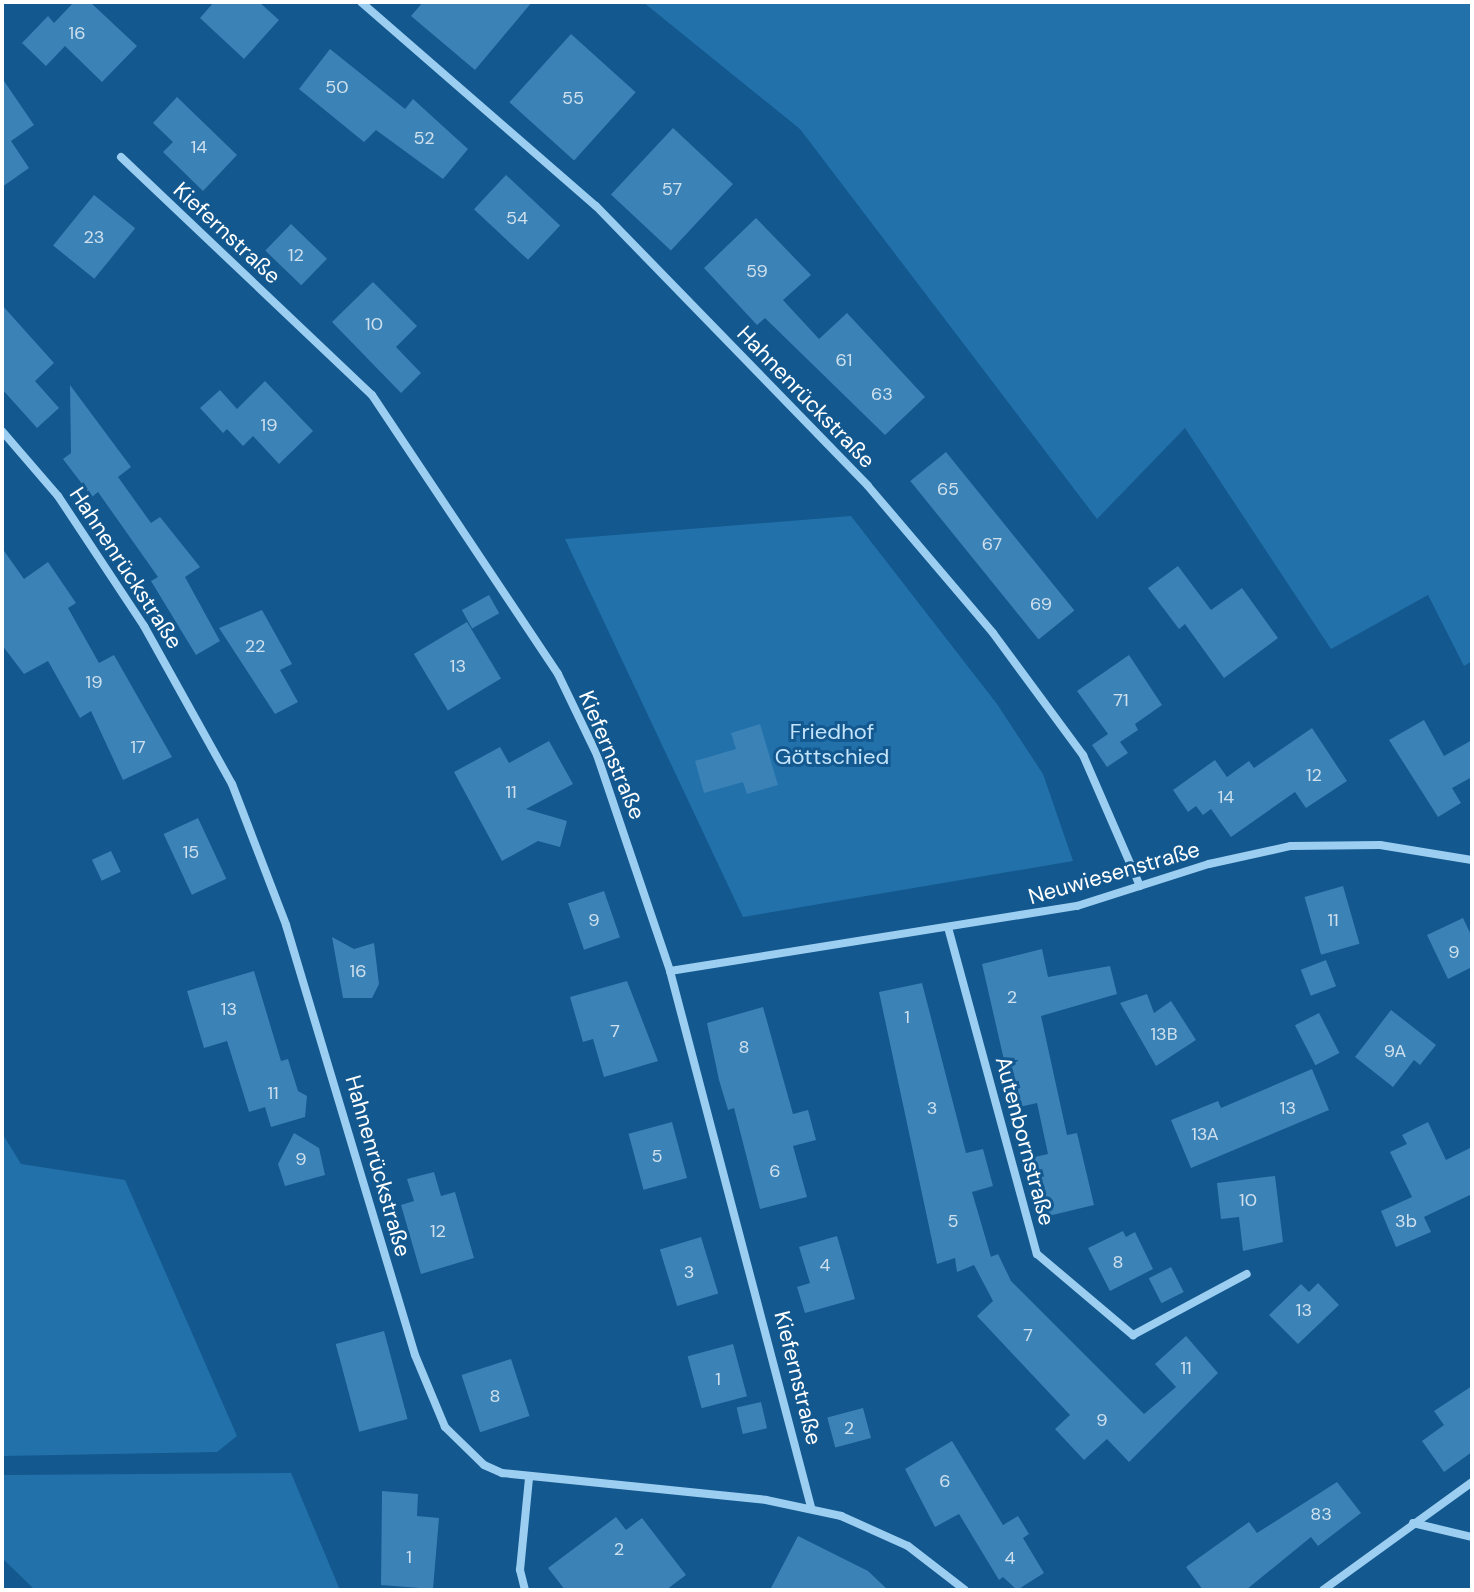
<!DOCTYPE html>
<html>
<head>
<meta charset="utf-8">
<style>
	body { margin:0 }
	#map { position:relative; width:1474px; height:1592px; overflow:hidden; background:#13588e; font-family:"DM Sans",sans-serif }
	div>[style] { position:absolute }
	.green>* { inset:0; background:#2271ab }
	.building>* { inset:0; background:#3b82b7; transform-origin:0 0 }
	.street>* { height:8px; margin:-4px; padding:0 4px; transform-origin:4px; border-radius:4px; background:#9ccef1 }
	span { translate:-50% -50%; white-space:nowrap; text-align:center; line-height:1.15; -webkit-text-stroke:6px #13588e; paint-order:stroke }
	.number-label { font-size:18px; color:#cee0ed }
	.number-label span { -webkit-text-stroke-width:0 }
	.street-label { font-size:22px; color:#fff }
	.park-label { font-size:22px; color:#c3e4fc }
	.frame { position:absolute; inset:0; border:4px solid #fff; pointer-events:none }
</style>
</head>
<body>
<div id="map">
	<div class="green">
		<i style="clip-path:polygon(643px 2px,1472px 2px,1472px 661px,1464px 666px,1428px 595px,1331px 649px,1185px 428px,1097px 519px,800px 129px)"></i>
		<i style="clip-path:polygon(851px 516px,997px 704px,1043px 774px,1073px 861px,743px 917px,565px 539px)"></i>
		<i style="clip-path:polygon(2px 1133px,21px 1164px,125px 1180px,237px 1436px,217px 1452px,2px 1456px)"></i>
		<i style="clip-path:polygon(291px 1473px,340px 1590px,35px 1590px,2px 1558px,2px 1475px)"></i>
	</div>
	<div class="building">
		<i style="clip-path:polygon(74px 2px,90px 2px,137px 46px,102px 82px,65px 46px,46px 66px,22px 43px,48px 16px,54px 23px)"></i>
		<i style="clip-path:polygon(214px 2px,259px 2px,279px 20px,244px 59px,200px 18px)"></i>
		<i style="clip-path:polygon(423px 2px,532px 2px,475px 70px,411px 16px)"></i>
		<i style="left:571px;top:34px;width:87px;height:92px;rotate:42deg"></i>
		<i style="clip-path:polygon(330px 49px,405px 109px,413px 99px,468px 149px,443px 179px,376px 130px,364px 142px,299px 89px)"></i>
		<i style="clip-path:polygon(2px 78px,34px 125px,11px 141px,29px 168px,2px 187px)"></i>
		<i style="clip-path:polygon(177px 97px,237px 155px,203px 191px,163px 152px,173px 142px,153px 123px)"></i>
		<i style="left:673px;top:128px;width:82px;height:91px;rotate:43deg"></i>
		<i style="left:506px;top:175px;width:74px;height:47px;rotate:43deg"></i>
		<i style="left:94px;top:195px;width:53px;height:65px;rotate:39deg"></i>
		<i style="clip-path:polygon(756px 218px,811px 275px,783px 300px,819px 339px,847px 313px,925px 397px,885px 435px,765px 318px,757px 325px,704px 268px)"></i>
		<i style="left:291px;top:224px;width:50px;height:37px;rotate:44deg"></i>
		<i style="clip-path:polygon(373px 282px,417px 326px,396px 347px,421px 373px,401px 393px,332px 322px)"></i>
		<i style="clip-path:polygon(2px 305px,54px 363px,35px 381px,59px 408px,37px 428px,2px 389px)"></i>
		<i style="clip-path:polygon(265px 381px,313px 431px,279px 464px,253px 436px,243px 446px,227px 429px,223px 433px,200px 408px,220px 390px,237px 409px)"></i>
		<i style="clip-path:polygon(70px 385px,131px 467px,118px 477px,151px 523px,160px 517px,200px 567px,185px 577px,220px 641px,196px 655px,151px 581px,158px 577px,98px 492px,92px 497px,63px 459px,71px 453px)"></i>
		<i style="left:946px;top:452px;width:204px;height:46px;rotate:51deg"></i>
		<i style="clip-path:polygon(2px 548px,24px 579px,48px 562px,76px 603px,68px 608px,99px 663px,114px 655px,172px 757px,123px 780px,91px 711px,80px 718px,48px 661px,24px 674px,2px 645px)"></i>
		<i style="clip-path:polygon(1178px 566px,1211px 610px,1242px 588px,1278px 638px,1224px 678px,1185px 624px,1179px 629px,1148px 588px)"></i>
		<i style="left:489px;top:595px;width:21px;height:31px;rotate:61deg"></i>
		<i style="clip-path:polygon(262px 610px,292px 664px,280px 670px,298px 702px,275px 714px,219px 628px)"></i>
		<i style="left:467px;top:622px;width:66px;height:62px;rotate:59deg"></i>
		<i style="clip-path:polygon(1129px 655px,1162px 705px,1135px 724px,1138px 730px,1120px 742px,1128px 753px,1107px 767px,1092px 745px,1108px 734px,1077px 691px)"></i>
		<i style="clip-path:polygon(1424px 720px,1444px 756px,1472px 740px,1472px 777px,1452px 788px,1461px 803px,1438px 817px,1389px 740px)"></i>
		<i style="clip-path:polygon(760px 724px,778px 785px,747px 794px,743px 782px,704px 793px,695px 761px,736px 749px,731px 733px)"></i>
		<i style="clip-path:polygon(1312px 728px,1347px 781px,1306px 808px,1295px 792px,1231px 837px,1211px 809px,1203px 815px,1196px 806px,1188px 812px,1173px 790px,1215px 760px,1227px 777px,1249px 761px,1254px 768px)"></i>
		<i style="clip-path:polygon(549px 741px,573px 784px,526px 809px,567px 821px,560px 847px,538px 841px,502px 861px,454px 772px,500px 747px,509px 763px)"></i>
		<i style="left:198px;top:818px;width:67px;height:38px;rotate:65deg"></i>
		<i style="left:111px;top:851px;width:23px;height:21px;rotate:65deg"></i>
		<i style="left:1343px;top:886px;width:60px;height:40px;rotate:74deg"></i>
		<i style="left:604px;top:891px;width:49px;height:38px;rotate:71deg"></i>
		<i style="clip-path:polygon(1463px 918px,1472px 937px,1472px 967px,1448px 979px,1427px 935px)"></i>
		<i style="clip-path:polygon(332px 937px,354px 949px,374px 943px,379px 984px,372px 998px,343px 998px)"></i>
		<i style="clip-path:polygon(1042px 949px,1048px 977px,1110px 966px,1117px 994px,1041px 1016px,1067px 1135px,1077px 1133px,1094px 1205px,1044px 1217px,1030px 1158px,1048px 1154px,1037px 1103px,1015px 1108px,982px 964px)"></i>
		<i style="left:1326px;top:960px;width:28px;height:27px;rotate:69deg"></i>
		<i style="clip-path:polygon(254px 971px,281px 1061px,288px 1059px,298px 1091px,307px 1096px,305px 1117px,271px 1127px,265px 1107px,249px 1112px,227px 1041px,204px 1048px,187px 991px)"></i>
		<i style="clip-path:polygon(627px 981px,658px 1061px,604px 1077px,593px 1039px,583px 1042px,570px 997px)"></i>
		<i style="clip-path:polygon(922px 983px,966px 1153px,983px 1149px,993px 1186px,972px 1192px,991px 1257px,983px 1260px,998px 1254px,1011px 1281px,1144px 1414px,1176px 1387px,1155px 1364px,1186px 1336px,1218px 1373px,1129px 1462px,1107px 1439px,1084px 1460px,1055px 1429px,1070px 1415px,977px 1316px,993px 1301px,974px 1265px,957px 1272px,955px 1258px,937px 1264px,879px 992px)"></i>
		<i style="clip-path:polygon(1147px 994px,1154px 1013px,1171px 1001px,1196px 1040px,1156px 1066px,1120px 1003px)"></i>
		<i style="clip-path:polygon(763px 1007px,793px 1114px,808px 1110px,816px 1140px,793px 1146px,807px 1197px,760px 1209px,734px 1108px,728px 1110px,719px 1080px,707px 1023px)"></i>
		<i style="clip-path:polygon(1391px 1010px,1436px 1045px,1420px 1065px,1414px 1060px,1393px 1087px,1355px 1057px)"></i>
		<i style="left:1319px;top:1013px;width:45px;height:27px;rotate:63deg"></i>
		<i style="clip-path:polygon(1312px 1069px,1329px 1110px,1191px 1168px,1171px 1120px,1218px 1101px,1221px 1108px)"></i>
		<i style="left:672px;top:1122px;width:58px;height:45px;rotate:75deg"></i>
		<i style="clip-path:polygon(1428px 1122px,1446px 1160px,1472px 1147px,1472px 1194px,1424px 1217px,1431px 1232px,1396px 1247px,1381px 1211px,1412px 1197px,1390px 1152px,1407px 1144px,1402px 1135px)"></i>
		<i style="clip-path:polygon(294px 1133px,319px 1148px,325px 1175px,285px 1186px,278px 1164px)"></i>
		<i style="clip-path:polygon(434px 1172px,441px 1196px,455px 1192px,474px 1258px,421px 1274px,401px 1205px,414px 1201px,407px 1179px)"></i>
		<i style="clip-path:polygon(1275px 1176px,1283px 1242px,1243px 1251px,1239px 1217px,1221px 1219px,1217px 1183px)"></i>
		<i style="clip-path:polygon(1123px 1231px,1126px 1237px,1135px 1232px,1153px 1269px,1110px 1291px,1088px 1248px)"></i>
		<i style="clip-path:polygon(837px 1236px,855px 1299px,805px 1313px,797px 1287px,810px 1283px,799px 1247px)"></i>
		<i style="left:701px;top:1237px;width:59px;height:43px;rotate:73deg"></i>
		<i style="left:1171px;top:1267px;width:28px;height:25px;rotate:63deg"></i>
		<i style="clip-path:polygon(1318px 1283px,1339px 1305px,1298px 1344px,1269px 1315px,1301px 1284px,1309px 1292px)"></i>
		<i style="left:384px;top:1331px;width:91px;height:50px;rotate:75deg"></i>
		<i style="left:733px;top:1344px;width:54px;height:47px;rotate:75deg"></i>
		<i style="left:511px;top:1359px;width:60px;height:52px;rotate:72deg"></i>
		<i style="clip-path:polygon(1472px 1386px,1472px 1452px,1444px 1472px,1422px 1441px,1444px 1425px,1434px 1411px)"></i>
		<i style="left:761px;top:1402px;width:27px;height:25px;rotate:77deg"></i>
		<i style="left:863px;top:1408px;width:31px;height:37px;rotate:75deg"></i>
		<i style="clip-path:polygon(952px 1441px,1003px 1525px,1018px 1516px,1029px 1534px,1023px 1538px,1044px 1573px,1017px 1590px,1003px 1577px,999px 1580px,959px 1514px,935px 1527px,905px 1469px)"></i>
		<i style="clip-path:polygon(1337px 1482px,1361px 1513px,1318px 1546px,1311px 1537px,1246px 1590px,1203px 1590px,1186px 1567px,1249px 1522px,1257px 1533px)"></i>
		<i style="clip-path:polygon(382px 1491px,418px 1494px,417px 1516px,439px 1518px,433px 1589px,381px 1585px)"></i>
		<i style="clip-path:polygon(616px 1517px,626px 1530px,642px 1518px,686px 1575px,666px 1590px,565px 1590px,548px 1568px)"></i>
		<i style="clip-path:polygon(798px 1536px,868px 1571px,888px 1590px,770px 1590px)"></i>
	</div>
	<div class="street">
		<i style="left:361px;top:2px;width:311px;rotate:41deg"></i>
		<i style="left:596px;top:206px;width:390px;rotate:45.8deg"></i>
		<i style="left:868px;top:486px;width:193px;rotate:49.6deg"></i>
		<i style="left:993px;top:633px;width:152px;rotate:53.6deg"></i>
		<i style="left:1083px;top:755px;width:143px;rotate:66.5deg"></i>
		<i style="left:121px;top:157px;width:346px;rotate:43.5deg"></i>
		<i style="left:372px;top:395px;width:335px;rotate:56.3deg"></i>
		<i style="left:558px;top:674px;width:90px;rotate:64.3deg"></i>
		<i style="left:597px;top:755px;width:228px;rotate:71.3deg"></i>
		<i style="left:670px;top:971px;width:554px;rotate:75.26deg"></i>
		<i style="left:2px;top:431px;width:86px;rotate:49.3deg"></i>
		<i style="left:58px;top:496px;width:156px;rotate:56.5deg"></i>
		<i style="left:144px;top:626px;width:181px;rotate:60.9deg"></i>
		<i style="left:232px;top:784px;width:151px;rotate:69deg"></i>
		<i style="left:286px;top:925px;width:449px;rotate:73.3deg"></i>
		<i style="left:415px;top:1355px;width:78px;rotate:67.4deg"></i>
		<i style="left:445px;top:1427px;width:54px;rotate:44.3deg"></i>
		<i style="left:484px;top:1465px;width:20px;rotate:24deg"></i>
		<i style="left:502px;top:1473px;width:265px;rotate:5.8deg"></i>
		<i style="left:766px;top:1500px;width:77px;rotate:12deg"></i>
		<i style="left:841px;top:1516px;width:73px;rotate:24.1deg"></i>
		<i style="left:908px;top:1546px;width:72px;rotate:37.7deg"></i>
		<i style="left:949px;top:931px;width:335px;rotate:74.8deg"></i>
		<i style="left:1037px;top:1254px;width:126px;rotate:40.2deg"></i>
		<i style="left:1133px;top:1335px;width:129px;rotate:-28.2deg"></i>
		<i style="left:670px;top:971px;width:412px;rotate:-9.1deg"></i>
		<i style="left:1077px;top:906px;width:139px;rotate:-17.7deg"></i>
		<i style="left:1209px;top:864px;width:84px;rotate:-12.4deg"></i>
		<i style="left:1291px;top:846px;width:89px;rotate:-0.6deg"></i>
		<i style="left:1380px;top:845px;width:93px;rotate:9.3deg"></i>
		<i style="left:1413px;top:1523px;width:61px;rotate:13.3deg"></i>
		<i style="left:525px;top:1590px;width:21px;rotate:-104deg"></i>
		<i style="left:520px;top:1570px;width:92px;rotate:-84.4deg"></i>
		<i style="left:1323px;top:1590px;width:184px;rotate:-35.9deg"></i>
	</div>
	<div class="number-label">
		<span style="left:77px;top:33px">16</span>
		<span style="left:337px;top:87px">50</span>
		<span style="left:573px;top:98px">55</span>
		<span style="left:424px;top:138px">52</span>
		<span style="left:199px;top:147px">14</span>
		<span style="left:672px;top:189px">57</span>
		<span style="left:517px;top:218px">54</span>
		<span style="left:94px;top:237px">23</span>
		<span style="left:296px;top:255px">12</span>
		<span style="left:757px;top:271px">59</span>
		<span style="left:374px;top:324px">10</span>
		<span style="left:844px;top:360px">61</span>
		<span style="left:882px;top:394px">63</span>
		<span style="left:269px;top:425px">19</span>
		<span style="left:948px;top:489px">65</span>
		<span style="left:992px;top:544px">67</span>
		<span style="left:1041px;top:604px">69</span>
		<span style="left:255px;top:646px">22</span>
		<span style="left:458px;top:666px">13</span>
		<span style="left:94px;top:682px">19</span>
		<span style="left:1121px;top:700px">71</span>
		<span style="left:138px;top:747px">17</span>
		<span style="left:1314px;top:775px">12</span>
		<span style="left:511px;top:792px">11</span>
		<span style="left:1226px;top:797px">14</span>
		<span style="left:191px;top:852px">15</span>
		<span style="left:594px;top:920px">9</span>
		<span style="left:1333px;top:920px">11</span>
		<span style="left:1454px;top:952px">9</span>
		<span style="left:358px;top:971px">16</span>
		<span style="left:1012px;top:997px">2</span>
		<span style="left:229px;top:1009px">13</span>
		<span style="left:907px;top:1017px">1</span>
		<span style="left:615px;top:1031px">7</span>
		<span style="left:1164px;top:1034px">13B</span>
		<span style="left:744px;top:1047px">8</span>
		<span style="left:1395px;top:1051px">9A</span>
		<span style="left:273px;top:1093px">11</span>
		<span style="left:932px;top:1108px">3</span>
		<span style="left:1288px;top:1108px">13</span>
		<span style="left:1205px;top:1134px">13A</span>
		<span style="left:657px;top:1156px">5</span>
		<span style="left:301px;top:1159px">9</span>
		<span style="left:775px;top:1171px">6</span>
		<span style="left:1248px;top:1200px">10</span>
		<span style="left:953px;top:1221px">5</span>
		<span style="left:1406px;top:1221px">3b</span>
		<span style="left:438px;top:1231px">12</span>
		<span style="left:1118px;top:1262px">8</span>
		<span style="left:825px;top:1265px">4</span>
		<span style="left:689px;top:1272px">3</span>
		<span style="left:1304px;top:1310px">13</span>
		<span style="left:1028px;top:1335px">7</span>
		<span style="left:1186px;top:1368px">11</span>
		<span style="left:718px;top:1379px">1</span>
		<span style="left:495px;top:1396px">8</span>
		<span style="left:1102px;top:1420px">9</span>
		<span style="left:849px;top:1428px">2</span>
		<span style="left:945px;top:1481px">6</span>
		<span style="left:1321px;top:1514px">83</span>
		<span style="left:619px;top:1549px">2</span>
		<span style="left:409px;top:1557px">1</span>
		<span style="left:1010px;top:1558px">4</span>
	</div>
	<div class="street-label">
		<span style="left:227px;top:233px;rotate:43deg">Kiefernstraße</span>
		<span style="left:806px;top:397px;rotate:46deg">Hahnenrückstraße</span>
		<span style="left:126px;top:568px;rotate:57deg">Hahnenrückstraße</span>
		<span style="left:612px;top:755px;rotate:67deg">Kiefernstraße</span>
		<span style="left:1114px;top:873px;rotate:-16deg">Neuwiesenstraße</span>
		<span style="left:1025px;top:1141px;rotate:75deg">Autenbornstraße</span>
		<span style="left:378px;top:1166px;rotate:74deg">Hahnenrückstraße</span>
		<span style="left:798px;top:1378px;rotate:76deg">Kiefernstraße</span>
	</div>
	<div class="park-label">
		<span style="left:832px;top:744px">Friedhof<br>Göttschied</span>
	</div>
	<div class="frame"></div>
</div>
</body>
</html>
